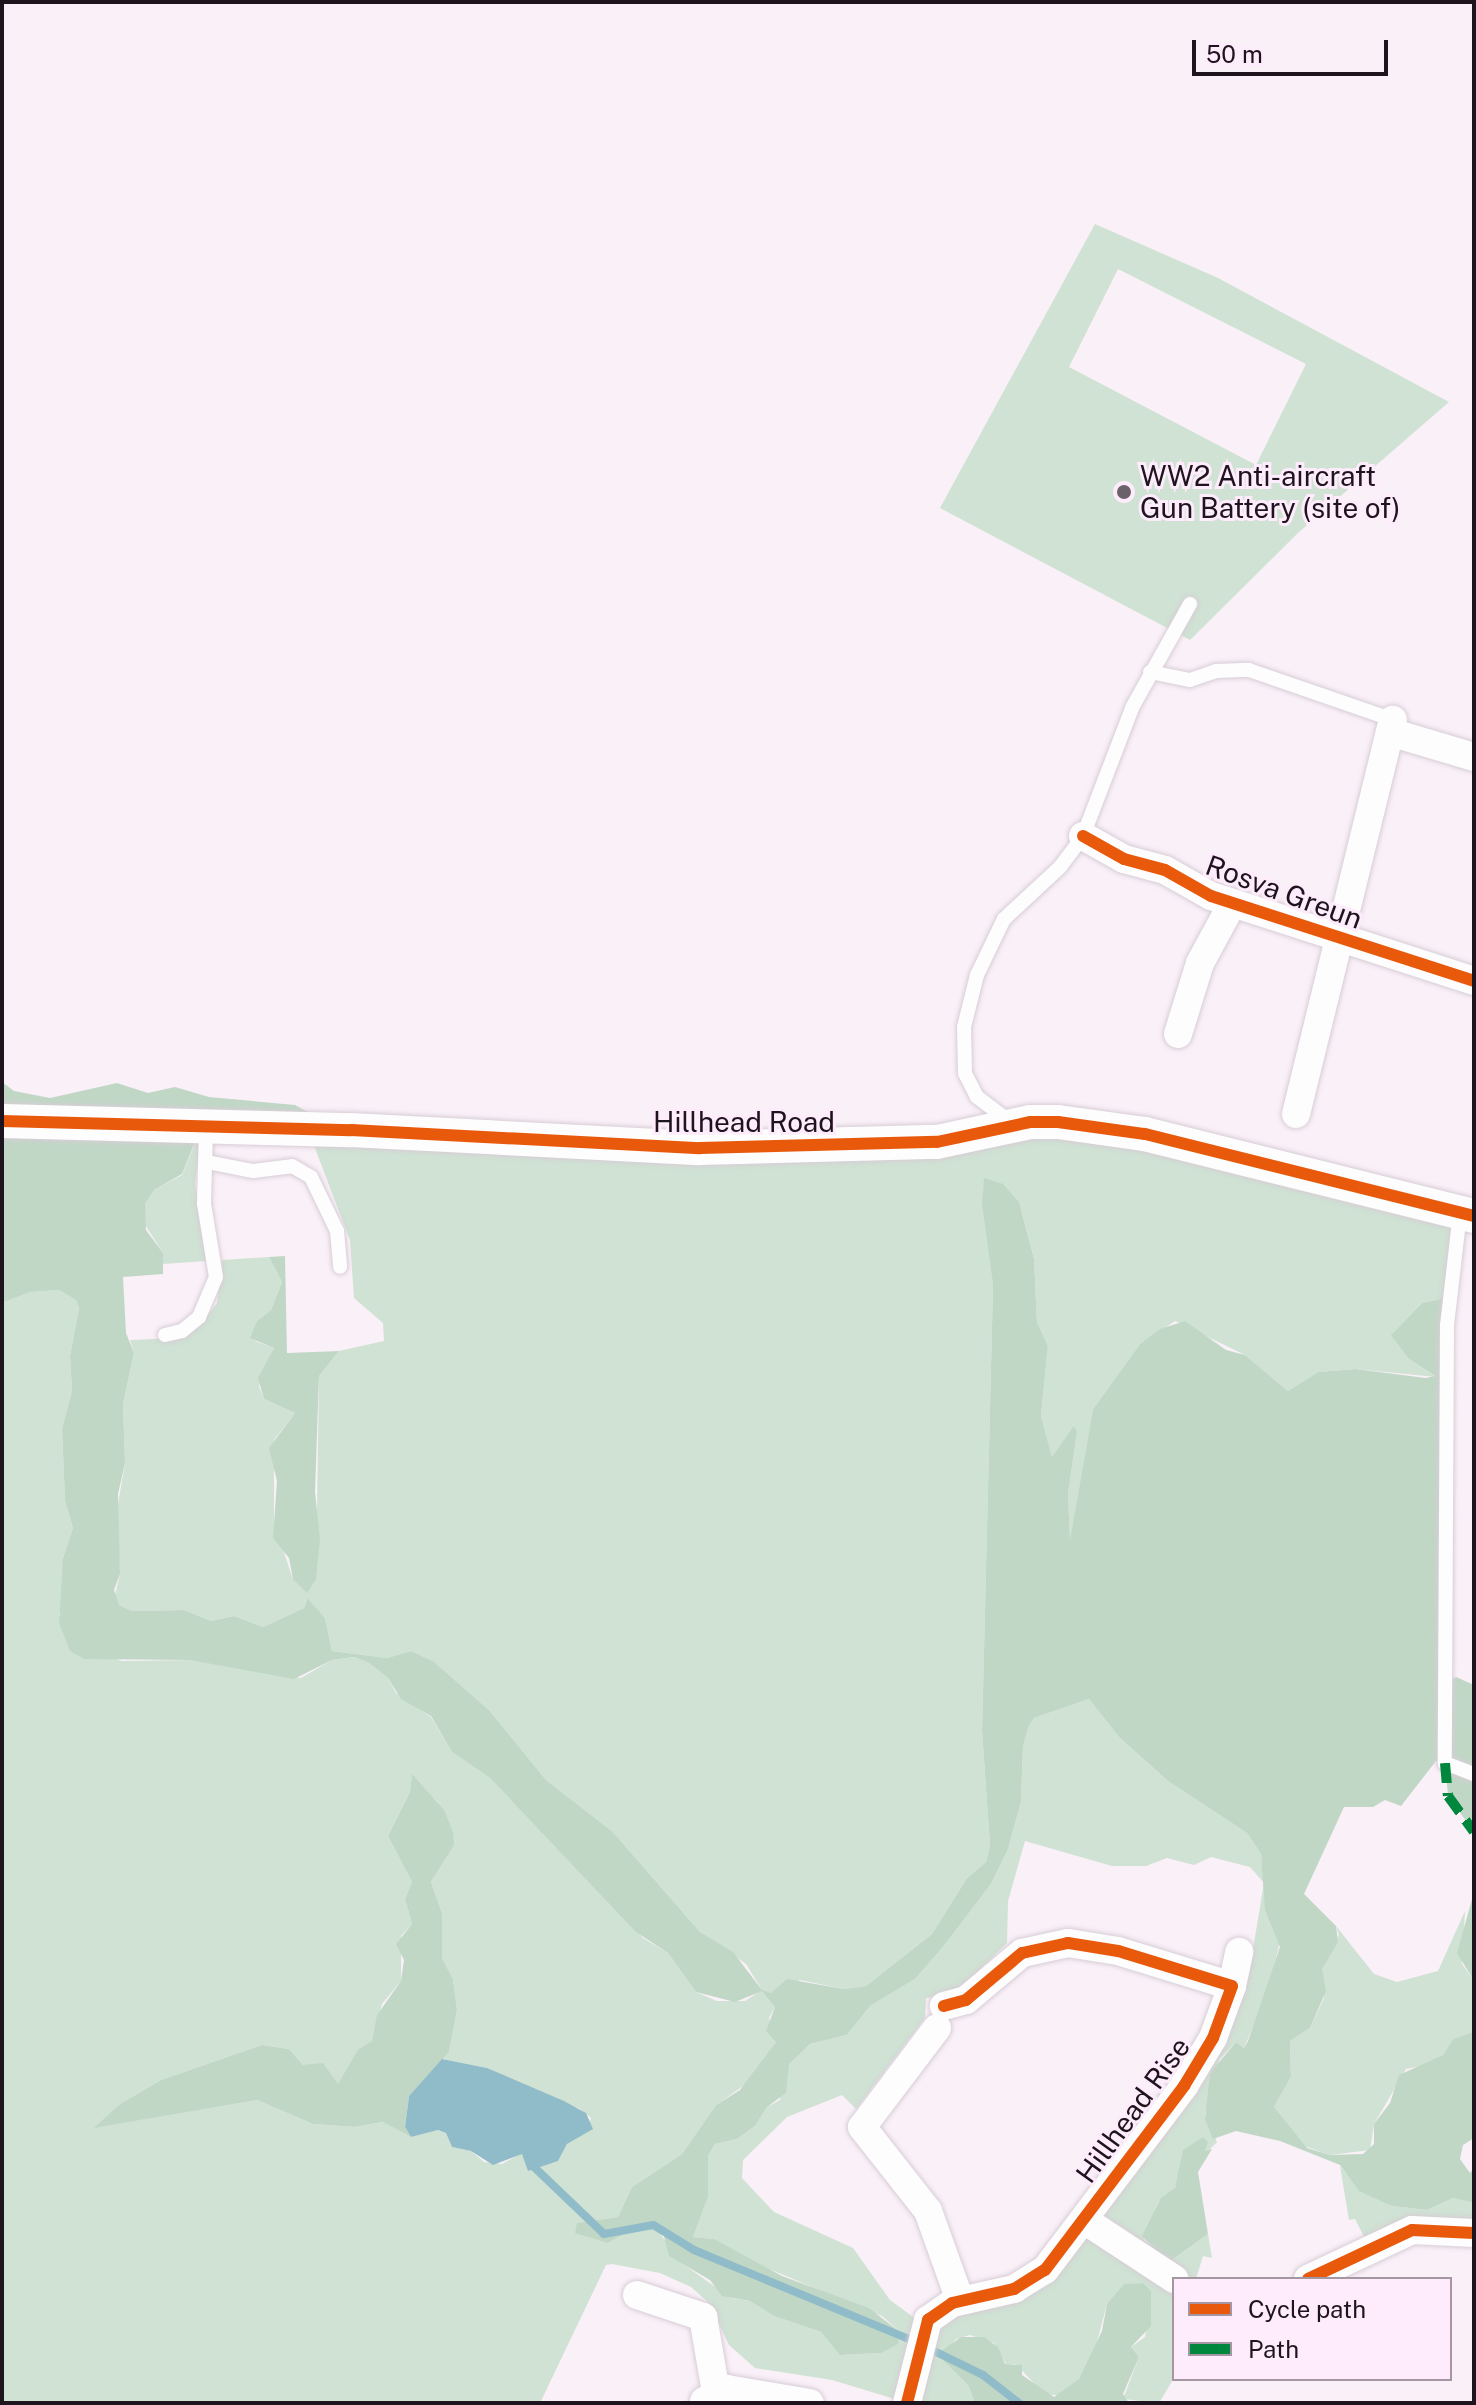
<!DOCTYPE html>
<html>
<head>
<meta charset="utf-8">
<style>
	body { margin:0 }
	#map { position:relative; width:1476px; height:2405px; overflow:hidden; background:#faf0f8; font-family:"Public Sans",sans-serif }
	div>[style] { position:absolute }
	.green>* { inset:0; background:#cfe2d3 }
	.forest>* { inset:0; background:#c1d7c6 }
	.water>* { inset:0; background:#90bcc9 }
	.stream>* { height:8px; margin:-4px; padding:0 4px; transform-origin:4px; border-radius:4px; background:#90bcc9 }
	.roads { filter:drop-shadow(0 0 2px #d7cdd6) drop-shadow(0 0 2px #d7cdd6) }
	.service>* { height:14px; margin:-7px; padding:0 7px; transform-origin:7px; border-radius:7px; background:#fefdfe }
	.minor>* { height:28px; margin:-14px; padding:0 14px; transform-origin:14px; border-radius:14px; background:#fefdfe }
	.tertiary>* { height:34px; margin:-17px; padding:0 17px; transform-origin:17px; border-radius:17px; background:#fefdfe }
	.quiet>* { height:10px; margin-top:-5px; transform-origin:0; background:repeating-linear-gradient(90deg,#00873e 0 20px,transparent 0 30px) }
	.cycleway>* { height:12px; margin:-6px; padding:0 6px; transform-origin:6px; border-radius:6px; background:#e8590c }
	.dots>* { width:22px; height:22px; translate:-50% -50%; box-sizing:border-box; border:4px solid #feecfc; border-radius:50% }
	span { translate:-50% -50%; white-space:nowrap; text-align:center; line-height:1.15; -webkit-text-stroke:6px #feecfc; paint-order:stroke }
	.poi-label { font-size:28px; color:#1e141d }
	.left { translate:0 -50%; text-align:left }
	.street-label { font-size:28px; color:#1e141d }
	.frame { position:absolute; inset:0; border:4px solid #1e141d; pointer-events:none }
	.legend { position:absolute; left:1172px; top:2277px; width:280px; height:104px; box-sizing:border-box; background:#feecfc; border:2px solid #a496a3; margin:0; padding:10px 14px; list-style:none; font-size:24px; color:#1e141d }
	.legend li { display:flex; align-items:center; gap:16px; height:40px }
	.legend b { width:40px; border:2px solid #a496a3 }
	.scale { position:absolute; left:1192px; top:40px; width:196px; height:36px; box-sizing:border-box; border:4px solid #1e141d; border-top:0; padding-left:10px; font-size:24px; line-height:28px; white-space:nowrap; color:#1e141d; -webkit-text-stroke:6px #feecfc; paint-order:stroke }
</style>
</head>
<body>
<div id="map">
	<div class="green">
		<i style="clip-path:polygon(evenodd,1095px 224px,1218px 278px,1449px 402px,1298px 533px,1190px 640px,940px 508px,1095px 224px,1118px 269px,1306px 364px,1256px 465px,1069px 367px,1118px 269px)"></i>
		<i style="clip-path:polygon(202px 1126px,195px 1184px,206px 1261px,163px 1264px,163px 1253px,144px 1223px,145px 1204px,154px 1190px,182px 1175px)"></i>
		<i style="clip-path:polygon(evenodd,1018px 1126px,1459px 1213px,1445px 1298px,1422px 1303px,1393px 1333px,1409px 1359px,1436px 1377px,1355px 1369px,1318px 1372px,1288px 1391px,1245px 1355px,1175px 1321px,1140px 1344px,1093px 1409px,1070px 1542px,1068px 1494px,1077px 1432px,1052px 1458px,1041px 1416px,1048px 1346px,1037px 1322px,1034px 1259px,1022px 1213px,1009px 1192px,1003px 1184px,983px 1187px,993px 1285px,982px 1731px,990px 1845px,986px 1862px,967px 1878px,932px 1934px,866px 1986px,844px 1989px,800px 1980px,771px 1993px,763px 1991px,775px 2007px,769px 2018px,776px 2042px,746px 2084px,716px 2105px,682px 2154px,632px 2187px,618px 2217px,577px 2223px,608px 2243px,642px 2224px,657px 2229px,680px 2262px,731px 2298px,750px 2301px,774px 2316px,821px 2332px,841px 2355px,881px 2353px,900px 2332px,882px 2316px,745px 2259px,714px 2239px,693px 2237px,708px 2197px,708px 2156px,715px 2144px,737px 2139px,755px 2126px,767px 2107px,780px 2100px,789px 2063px,810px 2044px,847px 2035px,870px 2006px,915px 1979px,943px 1947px,991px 1884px,1008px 1849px,1021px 1802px,1023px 1746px,1029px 1726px,1034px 1718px,1089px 1699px,1119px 1737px,1168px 1781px,1247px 1833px,1261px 1854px,1266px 1896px,1265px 1910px,1280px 1942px,1268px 1991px,1244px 2048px,1236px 2042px,1219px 2060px,1205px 2114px,1217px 2142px,1206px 2153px,1203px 2137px,1183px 2157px,1175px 2188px,1158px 2203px,1144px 2240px,1174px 2259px,1208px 2234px,1212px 2258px,1203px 2256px,1196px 2279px,1176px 2279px,1085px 2220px,1252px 1955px,1264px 1883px,1250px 1867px,1211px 1857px,1194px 1865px,1167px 1858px,1146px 1866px,1112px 1866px,1025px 1841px,1008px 1901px,1007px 1943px,954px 1995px,926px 1998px,925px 2018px,856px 2109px,842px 2095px,787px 2117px,743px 2160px,742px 2178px,774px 2212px,853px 2248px,890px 2300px,924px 2325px,989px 2297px,1084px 2222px,1174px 2280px,1174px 2378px,1159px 2403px,1123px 2399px,1139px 2357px,1131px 2347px,1145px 2337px,1151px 2297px,1143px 2283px,1128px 2284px,1107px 2304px,1094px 2353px,1077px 2383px,1059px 2395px,1045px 2395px,1016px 2364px,1006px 2364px,994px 2343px,970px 2335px,956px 2339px,941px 2357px,968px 2385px,975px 2403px,908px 2403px,832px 2380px,755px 2368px,729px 2345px,709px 2303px,691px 2287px,660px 2273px,612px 2264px,606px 2265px,541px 2401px,2px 2403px,2px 1303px,30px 1292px,59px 1290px,76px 1300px,79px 1308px,70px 1356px,72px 1391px,62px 1429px,65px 1501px,73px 1528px,63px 1558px,65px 1595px,59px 1614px,67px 1643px,122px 1661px,189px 1660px,301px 1678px,332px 1660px,354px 1657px,369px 1663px,388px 1678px,396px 1693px,431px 1717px,452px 1752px,490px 1778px,643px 1938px,668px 1953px,696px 1992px,717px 2001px,745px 2001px,762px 1990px,746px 1964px,700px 1932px,613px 1832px,546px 1780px,489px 1710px,433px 1661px,411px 1651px,387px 1658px,332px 1651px,325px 1618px,306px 1599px,304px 1608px,263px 1627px,234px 1616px,211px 1621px,184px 1610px,132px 1611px,119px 1605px,114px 1599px,120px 1574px,117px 1510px,125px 1463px,123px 1404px,134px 1353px,130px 1340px,176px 1338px,205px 1319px,217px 1303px,222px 1260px,269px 1257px,282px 1282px,271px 1310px,257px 1321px,255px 1341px,274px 1348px,259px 1386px,264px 1399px,295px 1413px,274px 1440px,274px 1523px,293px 1579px,316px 1579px,319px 1376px,339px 1351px,384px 1341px,383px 1323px,354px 1298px,350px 1240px,308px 1130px,462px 1137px,1018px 1126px,412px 1776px,438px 1803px,447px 1856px,431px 1882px,442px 1913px,442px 1958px,453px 1979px,457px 2010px,449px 2052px,442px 2059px,487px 2068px,580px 2109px,591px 2118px,587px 2131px,567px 2144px,558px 2161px,534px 2167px,522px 2153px,502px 2164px,484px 2162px,471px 2151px,452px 2147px,446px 2133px,437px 2130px,411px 2137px,384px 2122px,355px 2127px,313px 2124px,257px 2100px,98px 2127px,120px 2104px,161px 2080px,262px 2045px,289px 2049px,303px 2065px,338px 2085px,372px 2041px,382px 2004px,401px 1981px,401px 1936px,412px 1924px,405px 1899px,412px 1882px,388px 1836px,410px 1792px,412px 1776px)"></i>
		<i style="clip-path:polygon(1465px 1911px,1462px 1964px,1474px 1981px,1473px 2033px,1453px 2039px,1443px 2055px,1426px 2065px,1406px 2069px,1374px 2124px,1370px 2150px,1330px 2155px,1304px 2146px,1274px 2107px,1291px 2077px,1290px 2041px,1310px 2028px,1324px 1998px,1322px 1969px,1339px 1935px,1336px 1926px,1374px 1974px,1397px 1982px,1438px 1971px)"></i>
		<i style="clip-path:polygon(1340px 2166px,1357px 2187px,1392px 2206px,1427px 2210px,1453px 2198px,1474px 2203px,1474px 2233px,1371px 2250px,1355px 2219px,1349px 2220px)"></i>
	</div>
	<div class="forest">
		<i style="clip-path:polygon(2px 1082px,14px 1091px,50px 1098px,117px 1083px,148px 1093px,175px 1087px,209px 1097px,295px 1105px,308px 1112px,2px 1120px)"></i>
		<i style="clip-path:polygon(2px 1122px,195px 1142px,182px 1174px,154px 1190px,145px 1204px,146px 1230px,163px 1253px,163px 1274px,123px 1277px,126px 1333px,134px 1353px,123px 1404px,125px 1463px,118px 1494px,120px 1574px,114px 1590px,119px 1605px,132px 1611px,184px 1610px,211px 1621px,234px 1616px,263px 1627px,304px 1608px,307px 1598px,325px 1618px,332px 1651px,387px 1658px,411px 1651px,433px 1661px,489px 1710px,546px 1780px,613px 1832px,700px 1932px,733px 1952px,762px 1990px,771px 1993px,787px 1979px,844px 1989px,866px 1986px,932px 1934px,967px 1878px,986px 1862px,990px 1845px,982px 1731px,993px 1285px,982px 1203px,984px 1178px,1003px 1184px,1019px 1202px,1034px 1259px,1037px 1322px,1048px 1346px,1041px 1416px,1052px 1457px,1074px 1426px,1077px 1432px,1068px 1494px,1070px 1540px,1093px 1409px,1140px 1344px,1160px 1329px,1185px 1321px,1226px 1350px,1245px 1355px,1288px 1391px,1318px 1372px,1355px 1369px,1426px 1378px,1435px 1376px,1409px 1359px,1391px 1335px,1422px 1303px,1445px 1298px,1446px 1682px,1456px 1677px,1474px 1685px,1474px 1832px,1448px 1796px,1445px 1762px,1436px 1761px,1401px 1806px,1385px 1800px,1373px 1807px,1344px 1807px,1304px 1894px,1336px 1926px,1338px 1942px,1322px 1969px,1326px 1991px,1310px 2028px,1290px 2041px,1291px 2077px,1274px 2107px,1307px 2148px,1330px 2155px,1363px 2154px,1374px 2144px,1374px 2124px,1390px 2103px,1399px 2075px,1443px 2055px,1453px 2039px,1474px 2032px,1474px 2138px,1463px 2145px,1460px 2159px,1470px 2173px,1474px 2168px,1474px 2203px,1453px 2198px,1427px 2210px,1392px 2206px,1359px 2191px,1340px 2165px,1280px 2141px,1236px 2131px,1213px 2139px,1205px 2119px,1210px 2073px,1236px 2042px,1244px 2048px,1248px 2041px,1280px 1947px,1265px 1910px,1261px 1854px,1247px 1833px,1168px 1781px,1119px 1737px,1089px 1699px,1034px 1718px,1029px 1726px,1023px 1746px,1021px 1802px,1008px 1849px,991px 1884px,943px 1947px,915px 1979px,870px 2006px,847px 2035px,810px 2044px,789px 2064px,786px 2093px,767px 2107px,755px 2126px,737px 2139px,715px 2144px,708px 2156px,708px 2197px,693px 2237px,714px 2239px,782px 2276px,869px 2308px,900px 2332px,898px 2344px,881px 2353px,840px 2355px,821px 2332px,774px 2316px,750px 2301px,722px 2296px,710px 2280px,669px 2256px,663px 2233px,649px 2226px,642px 2224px,608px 2243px,575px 2233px,577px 2223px,618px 2217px,632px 2187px,682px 2154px,716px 2105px,740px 2090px,776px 2042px,766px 2031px,775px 2007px,762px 1991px,735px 2002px,696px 1992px,668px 1953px,636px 1932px,490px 1778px,452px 1752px,431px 1716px,401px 1699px,388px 1678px,369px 1663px,354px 1657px,332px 1660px,294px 1679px,189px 1660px,84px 1659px,70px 1651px,59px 1623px,63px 1558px,73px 1528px,65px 1501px,62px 1429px,72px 1391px,70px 1356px,79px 1308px,76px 1300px,59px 1290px,30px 1292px,2px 1303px)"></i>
		<i style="clip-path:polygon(285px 1256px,287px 1353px,339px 1351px,319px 1376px,315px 1492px,320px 1539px,316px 1579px,307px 1593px,293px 1579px,289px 1558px,273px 1538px,277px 1481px,269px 1448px,295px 1413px,264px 1399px,258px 1378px,274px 1348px,250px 1338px,257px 1321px,271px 1310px,282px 1282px,269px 1257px)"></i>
		<i style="clip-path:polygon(412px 1774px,444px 1810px,453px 1832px,454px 1845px,431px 1882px,442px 1913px,442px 1958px,453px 1979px,457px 2010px,449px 2052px,409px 2096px,405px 2127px,411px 2137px,383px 2122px,355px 2127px,313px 2124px,257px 2100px,94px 2128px,120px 2104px,161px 2080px,262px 2045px,289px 2049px,303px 2065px,323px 2063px,338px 2084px,358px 2050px,372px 2041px,377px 2015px,401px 1981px,404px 1960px,396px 1944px,412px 1924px,405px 1899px,412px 1882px,388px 1836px,410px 1792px)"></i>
		<i style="clip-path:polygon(1474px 1892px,1474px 1981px,1457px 1953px)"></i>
		<i style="clip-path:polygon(1203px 2137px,1208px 2142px,1205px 2151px,1212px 2149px,1198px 2172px,1208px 2234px,1168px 2263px,1142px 2236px,1161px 2198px,1175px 2188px,1183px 2150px)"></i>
		<i style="clip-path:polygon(1143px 2283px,1151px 2291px,1151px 2326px,1131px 2347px,1139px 2357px,1123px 2394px,1129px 2403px,975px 2403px,968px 2385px,937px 2354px,961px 2337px,984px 2337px,998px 2347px,1005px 2364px,1022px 2365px,1022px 2375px,1054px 2397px,1079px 2379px,1102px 2331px,1107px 2304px,1124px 2284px)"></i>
	</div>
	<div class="water">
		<i style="clip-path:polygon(442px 2059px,487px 2068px,564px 2101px,586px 2113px,593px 2129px,567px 2144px,558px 2161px,528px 2171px,522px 2154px,493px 2165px,471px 2151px,452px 2147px,446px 2133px,438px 2130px,411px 2137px,405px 2127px,409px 2096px)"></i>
	</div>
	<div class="stream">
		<i style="left:534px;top:2167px;width:97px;rotate:43.7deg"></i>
		<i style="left:604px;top:2234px;width:50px;rotate:-10.4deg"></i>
		<i style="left:655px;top:2226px;width:46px;rotate:31.6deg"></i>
		<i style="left:694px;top:2250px;width:240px;rotate:22.5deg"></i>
		<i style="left:928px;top:2348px;width:61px;rotate:26.1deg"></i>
		<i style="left:983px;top:2375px;width:46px;rotate:37.9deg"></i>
	</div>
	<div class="roads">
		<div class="service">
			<i style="left:1150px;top:672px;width:41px;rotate:11.3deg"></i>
			<i style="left:1190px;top:680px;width:28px;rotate:-19deg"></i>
			<i style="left:1216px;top:671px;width:33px;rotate:-2deg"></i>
			<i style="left:1249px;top:670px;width:152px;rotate:19.1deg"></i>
			<i style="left:1009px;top:1121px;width:40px;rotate:-143deg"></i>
			<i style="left:977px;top:1097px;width:27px;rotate:-117deg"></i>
			<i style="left:965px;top:1073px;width:46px;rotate:-91.2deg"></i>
			<i style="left:964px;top:1027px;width:54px;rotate:-76deg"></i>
			<i style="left:977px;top:975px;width:62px;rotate:-64.3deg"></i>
			<i style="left:1004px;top:919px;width:76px;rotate:-42.9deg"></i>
			<i style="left:1060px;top:867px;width:39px;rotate:-53deg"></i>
			<i style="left:1083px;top:836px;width:139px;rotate:-69deg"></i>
			<i style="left:1133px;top:706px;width:117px;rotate:-60.8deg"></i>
			<i style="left:207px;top:1162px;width:47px;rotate:11.1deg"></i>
			<i style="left:253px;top:1171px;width:39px;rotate:-7deg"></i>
			<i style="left:292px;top:1166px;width:22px;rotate:30deg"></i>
			<i style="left:311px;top:1177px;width:60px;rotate:64.3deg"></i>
			<i style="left:337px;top:1231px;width:36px;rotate:85deg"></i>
			<i style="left:1460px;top:1213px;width:113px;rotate:96.6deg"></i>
			<i style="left:1447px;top:1325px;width:438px;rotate:90.3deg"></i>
			<i style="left:1445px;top:1763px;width:31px;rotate:21deg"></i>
			<i style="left:165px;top:1335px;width:17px;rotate:-13deg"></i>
			<i style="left:182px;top:1331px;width:22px;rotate:-39deg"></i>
			<i style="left:199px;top:1317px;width:43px;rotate:-67deg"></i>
			<i style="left:216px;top:1277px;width:74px;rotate:-99.3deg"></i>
			<i style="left:204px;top:1204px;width:79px;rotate:-88.5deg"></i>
		</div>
		<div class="minor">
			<i style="left:1390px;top:732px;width:88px;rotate:16.6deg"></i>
			<i style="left:1083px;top:836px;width:47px;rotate:29.3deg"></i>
			<i style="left:1124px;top:859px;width:42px;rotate:15deg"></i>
			<i style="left:1165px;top:870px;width:53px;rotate:29.5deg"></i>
			<i style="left:1211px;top:896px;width:276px;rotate:17.9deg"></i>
			<i style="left:1178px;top:1034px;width:74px;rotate:-72.8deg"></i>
			<i style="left:1200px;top:963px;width:67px;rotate:-61.5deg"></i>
			<i style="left:1296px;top:1114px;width:406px;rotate:-76.2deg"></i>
			<i style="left:1232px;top:1986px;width:35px;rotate:-78deg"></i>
			<i style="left:937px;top:2028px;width:124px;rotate:127.1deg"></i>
			<i style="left:862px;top:2127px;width:107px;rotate:51.8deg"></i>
			<i style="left:928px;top:2211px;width:95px;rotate:70.2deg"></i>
			<i style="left:1084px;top:2220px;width:108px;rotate:33.2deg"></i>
			<i style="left:1308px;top:2279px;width:115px;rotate:-25.2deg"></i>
			<i style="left:1412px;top:2230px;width:62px;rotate:2.8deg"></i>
			<i style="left:637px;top:2295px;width:70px;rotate:18.4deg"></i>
			<i style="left:703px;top:2317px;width:76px;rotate:80.2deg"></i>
			<i style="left:704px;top:2401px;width:26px;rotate:-28deg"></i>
			<i style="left:727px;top:2389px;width:84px;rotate:9.6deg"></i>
			<i style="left:907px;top:2403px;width:86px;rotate:-75.8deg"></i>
			<i style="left:928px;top:2320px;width:29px;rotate:-35deg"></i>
			<i style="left:952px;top:2303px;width:64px;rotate:-12.7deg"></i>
			<i style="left:1014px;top:2289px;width:36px;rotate:-32deg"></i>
			<i style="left:1045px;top:2270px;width:231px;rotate:-52.9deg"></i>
			<i style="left:1184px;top:2086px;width:56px;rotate:-58.9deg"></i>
			<i style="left:1213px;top:2038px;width:55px;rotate:-69.9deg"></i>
			<i style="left:1232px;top:1986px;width:119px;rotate:-162.9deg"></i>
			<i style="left:1118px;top:1951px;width:51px;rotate:-170.9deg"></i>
			<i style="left:1068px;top:1943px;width:47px;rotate:167.7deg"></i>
			<i style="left:1022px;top:1953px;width:73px;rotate:140deg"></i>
			<i style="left:966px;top:2000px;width:23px;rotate:165deg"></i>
		</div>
		<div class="tertiary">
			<i style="left:2px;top:1121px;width:349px;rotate:1.5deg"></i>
			<i style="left:351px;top:1130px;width:349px;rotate:3deg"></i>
			<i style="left:700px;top:1148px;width:237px;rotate:-1.5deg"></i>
			<i style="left:937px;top:1142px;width:95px;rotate:-12.1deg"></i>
			<i style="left:1030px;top:1122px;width:28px"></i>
			<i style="left:1058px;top:1122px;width:88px;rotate:7.9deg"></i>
			<i style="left:1145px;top:1134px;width:339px;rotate:14deg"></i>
		</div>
	</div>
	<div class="quiet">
		<i style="left:1445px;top:1763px;width:33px;rotate:85deg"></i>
		<i style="left:1448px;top:1796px;width:44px;rotate:54.2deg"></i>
	</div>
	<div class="cycleway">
		<i style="left:1083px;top:836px;width:47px;rotate:29.3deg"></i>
		<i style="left:1124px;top:859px;width:42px;rotate:15deg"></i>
		<i style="left:1165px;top:870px;width:53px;rotate:29.5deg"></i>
		<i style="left:1211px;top:896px;width:276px;rotate:17.9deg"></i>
		<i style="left:2px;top:1121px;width:349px;rotate:1.5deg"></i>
		<i style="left:351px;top:1130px;width:349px;rotate:3deg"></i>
		<i style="left:700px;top:1148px;width:237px;rotate:-1.5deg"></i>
		<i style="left:937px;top:1142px;width:95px;rotate:-12.1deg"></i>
		<i style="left:1030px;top:1122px;width:28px"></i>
		<i style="left:1058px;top:1122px;width:88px;rotate:7.9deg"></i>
		<i style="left:1145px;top:1134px;width:339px;rotate:14deg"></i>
		<i style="left:1308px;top:2279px;width:115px;rotate:-25.2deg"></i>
		<i style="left:1412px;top:2230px;width:62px;rotate:2.8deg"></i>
		<i style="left:907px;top:2403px;width:86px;rotate:-75.8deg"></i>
		<i style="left:928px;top:2320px;width:29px;rotate:-35deg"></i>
		<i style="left:952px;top:2303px;width:64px;rotate:-12.7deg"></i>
		<i style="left:1014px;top:2289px;width:36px;rotate:-32deg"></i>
		<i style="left:1045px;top:2270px;width:231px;rotate:-52.9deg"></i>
		<i style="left:1184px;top:2086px;width:56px;rotate:-58.9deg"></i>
		<i style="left:1213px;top:2038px;width:55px;rotate:-69.9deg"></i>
		<i style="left:1232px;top:1986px;width:119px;rotate:-162.9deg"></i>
		<i style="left:1118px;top:1951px;width:51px;rotate:-170.9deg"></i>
		<i style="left:1068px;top:1943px;width:47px;rotate:167.7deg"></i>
		<i style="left:1022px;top:1953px;width:73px;rotate:140deg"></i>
		<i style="left:966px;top:2000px;width:23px;rotate:165deg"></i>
	</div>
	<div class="dots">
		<i style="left:1124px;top:492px;background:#6b616a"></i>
	</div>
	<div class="poi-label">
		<span class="left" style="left:1140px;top:492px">WW2 Anti-aircraft<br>Gun Battery (site of)</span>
	</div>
	<div class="street-label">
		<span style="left:1284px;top:892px;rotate:20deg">Rosva Greun</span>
		<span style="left:744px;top:1122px">Hillhead Road</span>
		<span style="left:1133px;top:2110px;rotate:-54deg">Hillhead Rise</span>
	</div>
	<div class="frame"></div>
	<ul class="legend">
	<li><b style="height:10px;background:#e8590c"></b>Cycle path</li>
	<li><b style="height:10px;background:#00873e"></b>Path</li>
	</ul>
	<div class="scale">50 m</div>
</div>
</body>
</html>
